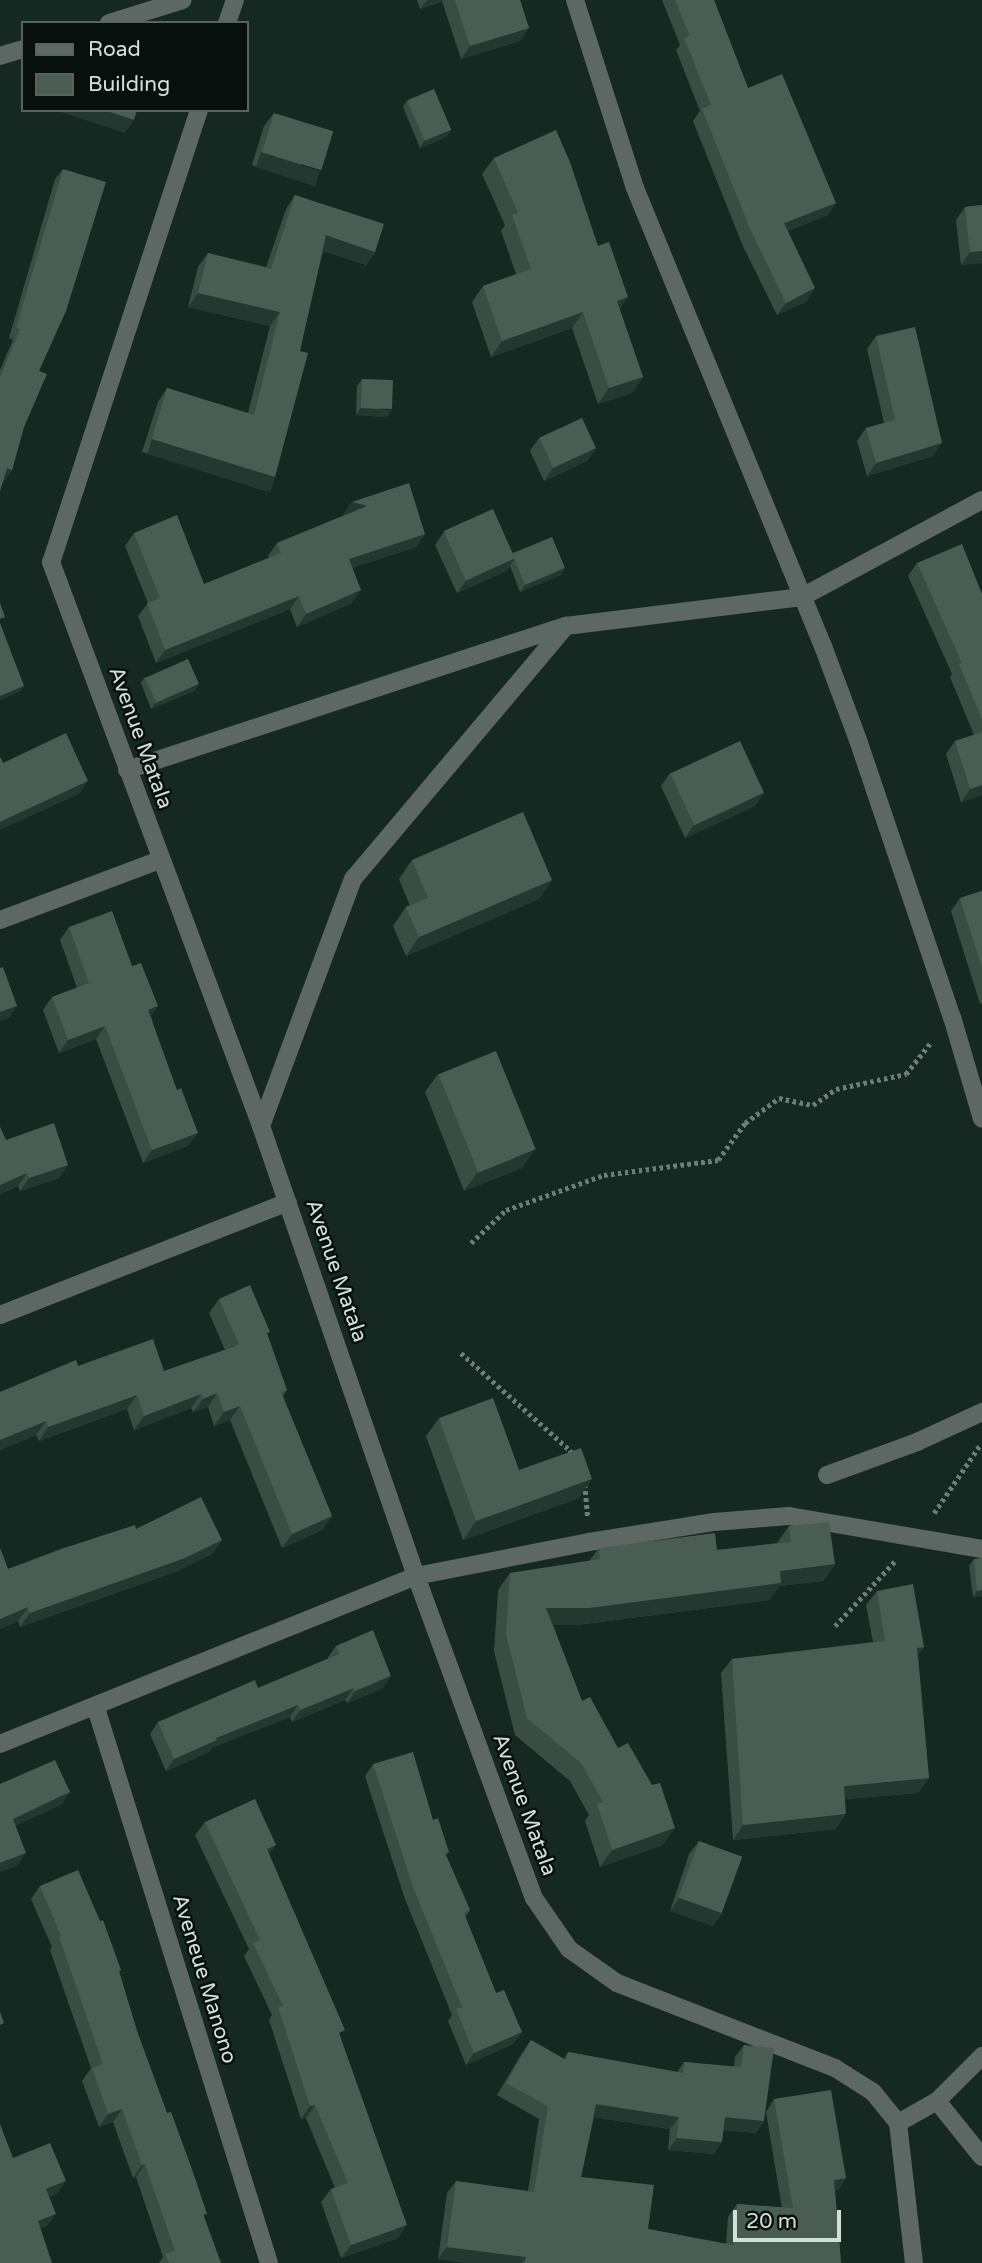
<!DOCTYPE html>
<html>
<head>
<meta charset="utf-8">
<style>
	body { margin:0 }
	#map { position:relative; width:982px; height:2263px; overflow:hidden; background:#152922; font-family:"Varela Round",sans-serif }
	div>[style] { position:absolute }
	.path>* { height:4.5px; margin-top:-2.25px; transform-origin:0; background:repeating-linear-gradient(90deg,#6d7e78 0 3.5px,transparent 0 7px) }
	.minor>* { height:18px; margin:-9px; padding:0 9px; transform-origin:9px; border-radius:9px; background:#5d6763 }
	.wall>* { inset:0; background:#394d45 }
	.shaded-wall>* { inset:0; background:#233830; transform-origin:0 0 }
	.building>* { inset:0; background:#495d55; transform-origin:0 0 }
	span { translate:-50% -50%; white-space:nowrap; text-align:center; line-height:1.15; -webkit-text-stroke:5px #07100c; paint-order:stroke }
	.street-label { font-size:21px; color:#d3e0da }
	.legend { position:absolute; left:21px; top:21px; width:228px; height:91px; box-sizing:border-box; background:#07100c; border:2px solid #59635e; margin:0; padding:9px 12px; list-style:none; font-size:21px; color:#d3e0da }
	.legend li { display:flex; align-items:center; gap:14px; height:35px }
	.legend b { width:35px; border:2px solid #59635e }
	.scale { position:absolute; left:733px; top:2210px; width:108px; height:32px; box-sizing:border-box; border:4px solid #d3e0da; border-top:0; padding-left:9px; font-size:21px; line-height:24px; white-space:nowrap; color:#d3e0da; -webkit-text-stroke:5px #07100c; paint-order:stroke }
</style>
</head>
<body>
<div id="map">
	<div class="path">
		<i style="left:471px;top:1243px;width:48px;rotate:-43.3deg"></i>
		<i style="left:506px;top:1210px;width:104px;rotate:-19.7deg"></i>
		<i style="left:604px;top:1175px;width:115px;rotate:-7.5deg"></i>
		<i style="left:718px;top:1160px;width:46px;rotate:-53.9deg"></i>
		<i style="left:745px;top:1123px;width:42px;rotate:-36.3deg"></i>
		<i style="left:779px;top:1098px;width:35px;rotate:12deg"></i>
		<i style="left:813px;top:1105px;width:28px;rotate:-35deg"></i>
		<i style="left:836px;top:1089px;width:72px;rotate:-12.1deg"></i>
		<i style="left:906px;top:1074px;width:41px;rotate:-52deg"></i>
		<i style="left:461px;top:1353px;width:146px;rotate:41.7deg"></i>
		<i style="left:570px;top:1450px;width:7px;rotate:63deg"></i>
		<i style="left:585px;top:1484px;width:32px;rotate:85deg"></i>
		<i style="left:934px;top:1513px;width:82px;rotate:-55.9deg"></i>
		<i style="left:835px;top:1626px;width:88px;rotate:-47.3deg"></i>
	</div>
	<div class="minor">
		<i style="left:575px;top:0;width:197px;rotate:72.3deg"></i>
		<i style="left:635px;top:188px;width:495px;rotate:67.7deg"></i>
		<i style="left:823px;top:646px;width:100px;rotate:69.6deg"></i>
		<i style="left:858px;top:740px;width:293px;rotate:71.3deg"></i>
		<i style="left:952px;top:1017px;width:106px;rotate:73.6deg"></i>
		<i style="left:109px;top:23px;width:77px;rotate:-17.3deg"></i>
		<i style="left:227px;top:23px;width:24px;rotate:-71deg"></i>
		<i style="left:0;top:56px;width:24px;rotate:-17deg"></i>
		<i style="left:199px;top:110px;width:476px;rotate:108.1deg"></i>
		<i style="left:51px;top:562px;width:602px;rotate:69.58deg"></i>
		<i style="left:261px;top:1126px;width:476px;rotate:71deg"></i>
		<i style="left:416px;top:1576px;width:343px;rotate:69.9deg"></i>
		<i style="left:534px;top:1898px;width:62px;rotate:55.5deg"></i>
		<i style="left:569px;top:1949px;width:59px;rotate:35.3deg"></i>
		<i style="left:617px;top:1983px;width:234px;rotate:21.3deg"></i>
		<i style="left:835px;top:2068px;width:45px;rotate:32.3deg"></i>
		<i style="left:873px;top:2092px;width:40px;rotate:51deg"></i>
		<i style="left:898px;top:2123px;width:141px;rotate:83.5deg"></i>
		<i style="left:127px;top:770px;width:462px;rotate:-18.2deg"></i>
		<i style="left:566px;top:626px;width:238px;rotate:-7deg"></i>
		<i style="left:802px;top:597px;width:204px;rotate:-28.3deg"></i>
		<i style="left:0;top:920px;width:171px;rotate:-20.6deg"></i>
		<i style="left:261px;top:1126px;width:264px;rotate:-69.6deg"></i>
		<i style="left:353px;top:879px;width:331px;rotate:-49.9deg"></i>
		<i style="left:0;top:1315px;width:309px;rotate:-21.4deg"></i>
		<i style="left:827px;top:1475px;width:96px;rotate:-20.1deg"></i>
		<i style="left:917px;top:1442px;width:72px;rotate:-24.8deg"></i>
		<i style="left:96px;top:1708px;width:581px;rotate:72.69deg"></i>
		<i style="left:0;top:1744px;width:449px;rotate:-22deg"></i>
		<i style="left:416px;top:1576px;width:176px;rotate:-11.1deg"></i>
		<i style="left:589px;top:1542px;width:127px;rotate:-9.1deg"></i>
		<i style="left:714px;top:1522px;width:75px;rotate:-4.6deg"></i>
		<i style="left:789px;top:1516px;width:196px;rotate:9.7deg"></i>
		<i style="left:937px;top:2101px;width:72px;rotate:51.2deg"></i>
		<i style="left:898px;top:2123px;width:45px;rotate:-29.4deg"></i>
		<i style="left:937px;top:2101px;width:64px;rotate:-45deg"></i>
	</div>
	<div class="wall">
		<i style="clip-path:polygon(417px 0,520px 0,529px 28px,520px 41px,461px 59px,442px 1px,420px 9px)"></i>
		<i style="clip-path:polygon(662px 0,714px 0,748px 88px,836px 203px,828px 215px,788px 231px,807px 301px,777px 315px,742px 244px,693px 121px,700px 111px,676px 50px,680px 45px)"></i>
		<i style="clip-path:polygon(407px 100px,451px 130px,446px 137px,420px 148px,403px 107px)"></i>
		<i style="clip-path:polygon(274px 113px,311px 184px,252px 165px,264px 126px)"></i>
		<i style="clip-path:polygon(494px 158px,598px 246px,643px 377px,632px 393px,598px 404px,572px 328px,491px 357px,472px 302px,483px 286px,516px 274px,501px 231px,505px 225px,482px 174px)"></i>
		<i style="clip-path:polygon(63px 169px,39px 371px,24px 427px,12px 470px,4px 481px,3px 480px,0 491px,0 370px,13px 340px,9px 338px,55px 179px)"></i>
		<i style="clip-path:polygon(295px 195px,375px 252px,366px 265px,323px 251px,266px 491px,142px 452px,158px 402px,167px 388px,248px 413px,270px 326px,188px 307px,198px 267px,208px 253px,266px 267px,286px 209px)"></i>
		<i style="clip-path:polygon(982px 205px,982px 263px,961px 265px,956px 220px,965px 207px)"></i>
		<i style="clip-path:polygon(876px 336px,933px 456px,867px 476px,857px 441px,866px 428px,884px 423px,867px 349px)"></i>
		<i style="clip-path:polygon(362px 379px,387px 417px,356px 415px,357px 386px)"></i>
		<i style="clip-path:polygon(539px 438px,596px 448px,587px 461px,544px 481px,530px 451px)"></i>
		<i style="clip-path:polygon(352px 502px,425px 534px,416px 547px,352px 568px,352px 603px,297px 627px,290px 609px,156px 663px,138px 616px,148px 603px,125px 546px,134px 533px,204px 584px,269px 558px,268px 556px,277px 543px,345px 515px,343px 515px)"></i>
		<i style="clip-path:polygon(444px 532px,513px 553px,561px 575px,520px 592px,510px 566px,506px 571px,457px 593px,435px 545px)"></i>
		<i style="clip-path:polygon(917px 563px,982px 594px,982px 795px,961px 802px,946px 754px,955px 741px,974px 735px,950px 677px,952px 674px,908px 576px)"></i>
		<i style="clip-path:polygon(145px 677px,199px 684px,194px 691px,151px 709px,141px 683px)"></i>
		<i style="clip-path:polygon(670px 773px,755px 806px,685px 838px,661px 786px)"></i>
		<i style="clip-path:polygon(412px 860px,552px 880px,539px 899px,406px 956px,393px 926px,406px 907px,410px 906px,399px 879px)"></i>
		<i style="clip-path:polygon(982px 891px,982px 1003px,980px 1004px,951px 911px,960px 898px)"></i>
		<i style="clip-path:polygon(69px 927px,132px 966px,151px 1016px,188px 1146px,143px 1163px,96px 1039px,59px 1053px,43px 1010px,52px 997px,77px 988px,60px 940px)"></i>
		<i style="clip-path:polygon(438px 1074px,522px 1168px,464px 1191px,425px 1092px)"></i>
		<i style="clip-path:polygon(0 1127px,6px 1140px,68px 1165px,59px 1178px,20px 1191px,18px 1186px,0 1194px)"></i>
		<i style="clip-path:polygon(219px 1299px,267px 1336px,287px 1390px,283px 1396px,332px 1516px,322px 1530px,282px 1548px,230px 1420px,214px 1426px,208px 1407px,193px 1412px,191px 1408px,134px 1430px,127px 1409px,39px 1441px,36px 1435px,0 1450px,0 1392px,78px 1366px,164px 1371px,225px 1350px,209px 1313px)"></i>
		<i style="clip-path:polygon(439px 1418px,519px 1470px,579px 1498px,463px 1540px,426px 1436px)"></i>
		<i style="clip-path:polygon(789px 1526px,835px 1564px,823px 1581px,779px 1586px,769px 1600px,577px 1625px,553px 1625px,582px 1701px,663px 1845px,600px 1867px,585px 1821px,589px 1815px,570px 1781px,515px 1735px,494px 1651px,498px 1590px,510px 1573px,589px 1561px,599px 1548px,717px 1550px,777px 1543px)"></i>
		<i style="clip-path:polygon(136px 1529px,222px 1540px,212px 1554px,175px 1572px,20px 1627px,18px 1621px,0 1629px,0 1548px,8px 1569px)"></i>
		<i style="clip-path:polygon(974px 1559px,982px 1596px,973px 1597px,969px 1566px)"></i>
		<i style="clip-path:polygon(877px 1591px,924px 1647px,918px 1655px,929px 1778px,918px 1793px,845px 1799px,836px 1829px,733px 1840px,721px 1673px,732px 1659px,873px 1642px,866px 1605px)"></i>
		<i style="clip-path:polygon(336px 1646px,383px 1688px,347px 1703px,345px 1700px,292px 1722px,290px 1717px,211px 1748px,209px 1752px,166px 1771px,150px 1734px,158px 1722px,258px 1688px,328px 1659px,328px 1657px)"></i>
		<i style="clip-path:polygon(373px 1764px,433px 1820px,449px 1852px,446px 1855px,470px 1910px,465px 1917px,496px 1993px,522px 2032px,513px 2044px,466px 2065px,448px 2021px,452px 2015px,405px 1899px,365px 1776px)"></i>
		<i style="clip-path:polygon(205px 1822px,276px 1845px,269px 1854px,340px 2037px,398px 2238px,341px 2258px,321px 2202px,331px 2189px,335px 2188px,306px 2118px,301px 2119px,269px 2020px,272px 2015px,244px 1956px,249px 1949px,195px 1835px)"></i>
		<i style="clip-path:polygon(699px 1841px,722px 1913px,713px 1926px,670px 1911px,689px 1854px)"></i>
		<i style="clip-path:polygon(40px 1886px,121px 1970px,119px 1972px,137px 2031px,221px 2263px,159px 2263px,163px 2257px,136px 2177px,133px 2178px,113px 2122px,99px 2127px,82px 2081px,91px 2068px,50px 1950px,52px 1947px,31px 1899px)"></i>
		<i style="clip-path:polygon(531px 2040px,564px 2059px,568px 2052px,677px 2072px,684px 2062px,734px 2067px,735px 2057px,744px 2045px,764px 2121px,756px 2133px,724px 2130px,714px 2154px,668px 2150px,670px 2129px,594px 2117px,581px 2177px,648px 2229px,726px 2244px,728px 2217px,737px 2204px,782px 2208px,766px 2112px,774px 2099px,846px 2178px,838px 2190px,835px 2191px,841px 2263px,467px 2263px,438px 2259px,447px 2193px,456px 2181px,528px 2191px,539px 2119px,497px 2095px,522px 2053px)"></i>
	</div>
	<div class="shaded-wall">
		<i style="clip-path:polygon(427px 0,443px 0,420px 9px)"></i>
		<i style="clip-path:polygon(529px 28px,520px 41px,461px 59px,470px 46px)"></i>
		<i style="clip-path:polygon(55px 110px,104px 110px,134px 120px,125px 133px)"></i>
		<i style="clip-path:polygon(451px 130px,446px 137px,420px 148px,424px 141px)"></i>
		<i style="left:261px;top:152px;width:62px;height:16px;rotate:18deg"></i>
		<i style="clip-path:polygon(836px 203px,828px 215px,775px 236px,784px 223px)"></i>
		<i style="clip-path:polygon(326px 235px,375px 252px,366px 265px,317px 249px)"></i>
		<i style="clip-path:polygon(982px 251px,982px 263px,961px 265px,970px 252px)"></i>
		<i style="clip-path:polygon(815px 288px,807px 301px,777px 315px,786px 303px)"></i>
		<i style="clip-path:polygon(198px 293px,280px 312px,270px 326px,188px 307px)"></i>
		<i style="clip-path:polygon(628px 297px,617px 313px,617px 301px)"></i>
		<i style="clip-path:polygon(583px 312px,572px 328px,491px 357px,502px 341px)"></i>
		<i style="clip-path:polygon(643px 377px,632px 393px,598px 404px,609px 388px)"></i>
		<i style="clip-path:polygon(361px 408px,392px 410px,387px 417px,356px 415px)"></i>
		<i style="left:152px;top:439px;width:129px;height:16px;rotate:17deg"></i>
		<i style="clip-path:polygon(942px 443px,933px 456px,867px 476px,876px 463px)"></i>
		<i style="clip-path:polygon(596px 448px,587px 461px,544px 481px,553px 468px)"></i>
		<i style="clip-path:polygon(7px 468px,12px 470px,4px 481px,0 479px)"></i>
		<i style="clip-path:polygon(352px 502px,367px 506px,358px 519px,343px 515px)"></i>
		<i style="clip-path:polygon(425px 534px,416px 547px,340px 572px,349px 559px)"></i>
		<i style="clip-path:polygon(515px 558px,506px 571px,457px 593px,466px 581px)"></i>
		<i style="clip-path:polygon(565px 568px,561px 575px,520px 592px,525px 585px)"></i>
		<i style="clip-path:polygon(361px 590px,352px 603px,297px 627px,306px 614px)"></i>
		<i style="clip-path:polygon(299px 596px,290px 609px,156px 663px,165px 650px)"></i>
		<i style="clip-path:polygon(199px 684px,194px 691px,151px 709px,156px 702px)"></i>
		<i style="clip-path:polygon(24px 686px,20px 692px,0 700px,0 696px)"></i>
		<i style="clip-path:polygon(88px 781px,79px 794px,0 830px,0 822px)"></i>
		<i style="clip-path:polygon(982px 785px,982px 795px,961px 802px,970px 789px)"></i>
		<i style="clip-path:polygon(764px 793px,755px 806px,685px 838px,694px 825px)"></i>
		<i style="clip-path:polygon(552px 880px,539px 899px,406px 956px,419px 937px)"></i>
		<i style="clip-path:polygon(17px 1006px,9px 1018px,0 1021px,0 1012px)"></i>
		<i style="clip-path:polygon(158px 1006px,149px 1019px,148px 1010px)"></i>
		<i style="clip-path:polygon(105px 1026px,96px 1039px,59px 1053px,68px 1040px)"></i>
		<i style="clip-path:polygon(198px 1133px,188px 1146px,143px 1163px,152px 1150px)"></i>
		<i style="clip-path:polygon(535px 1150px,522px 1168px,464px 1191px,477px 1173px)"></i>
		<i style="clip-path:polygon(68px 1165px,59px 1178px,20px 1191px,29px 1178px)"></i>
		<i style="clip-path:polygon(27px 1173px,18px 1186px,0 1194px,0 1185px)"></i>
		<i style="clip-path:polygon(217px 1393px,208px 1407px,193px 1412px,203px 1399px)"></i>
		<i style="clip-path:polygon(201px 1394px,191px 1408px,134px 1430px,144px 1416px)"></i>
		<i style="clip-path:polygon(137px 1395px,127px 1409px,39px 1441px,48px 1427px)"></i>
		<i style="clip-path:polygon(240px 1406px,230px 1420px,214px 1426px,224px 1412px)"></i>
		<i style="clip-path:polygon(46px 1421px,36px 1435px,0 1450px,0 1440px)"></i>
		<i style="clip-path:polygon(592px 1479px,579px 1498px,463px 1540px,476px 1521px)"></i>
		<i style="clip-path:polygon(332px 1516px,322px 1530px,282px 1548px,292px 1534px)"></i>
		<i style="clip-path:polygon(222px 1540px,212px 1554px,175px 1572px,20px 1627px,30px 1613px)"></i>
		<i style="clip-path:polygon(835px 1564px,823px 1581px,779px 1586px,769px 1600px,577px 1625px,534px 1625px,546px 1608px,780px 1571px)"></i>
		<i style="clip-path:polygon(982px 1590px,982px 1596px,973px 1597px,977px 1591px)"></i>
		<i style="clip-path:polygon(28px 1607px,18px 1621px,0 1629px,0 1619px)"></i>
		<i style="clip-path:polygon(924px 1647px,914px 1661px,917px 1648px)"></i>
		<i style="clip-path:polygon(391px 1676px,383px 1688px,347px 1703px,355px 1691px)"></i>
		<i style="clip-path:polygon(354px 1688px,345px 1700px,292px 1722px,300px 1710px)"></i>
		<i style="clip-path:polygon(298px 1705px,290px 1717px,211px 1748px,209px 1752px,166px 1771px,174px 1759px,216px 1738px)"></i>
		<i style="clip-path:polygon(929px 1778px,918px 1793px,834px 1800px,844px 1786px)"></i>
		<i style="clip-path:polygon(70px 1792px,61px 1805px,4px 1831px,13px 1819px)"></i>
		<i style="clip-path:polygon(846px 1814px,836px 1829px,733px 1840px,743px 1825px)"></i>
		<i style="clip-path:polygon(675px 1828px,663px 1845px,600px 1867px,612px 1850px)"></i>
		<i style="clip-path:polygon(276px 1845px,266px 1858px,267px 1849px)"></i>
		<i style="clip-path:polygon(26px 1853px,17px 1866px,0 1872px,0 1863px)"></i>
		<i style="clip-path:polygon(679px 1898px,722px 1913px,713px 1926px,670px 1911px)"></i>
		<i style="clip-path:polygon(522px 2032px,513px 2044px,466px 2065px,474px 2053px)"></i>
		<i style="clip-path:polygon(596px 2104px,679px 2117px,670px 2129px,588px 2116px)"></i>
		<i style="clip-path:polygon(315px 2105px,306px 2118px,301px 2119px,310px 2106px)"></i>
		<i style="clip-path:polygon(122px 2109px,113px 2122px,99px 2127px,108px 2114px)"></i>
		<i style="clip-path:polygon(725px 2117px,764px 2121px,756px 2133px,716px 2129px)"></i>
		<i style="clip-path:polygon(677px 2138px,722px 2142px,714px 2154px,668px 2150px)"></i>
		<i style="clip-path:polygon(145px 2164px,136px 2177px,133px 2178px,142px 2165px)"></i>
		<i style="clip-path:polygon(846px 2178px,838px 2190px,826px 2192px,834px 2180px)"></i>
		<i style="clip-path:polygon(66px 2181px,57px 2194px,37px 2202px,46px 2189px)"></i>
		<i style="clip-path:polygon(56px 2214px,47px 2226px,29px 2233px,38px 2221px)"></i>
		<i style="clip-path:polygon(407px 2225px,398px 2238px,341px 2258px,351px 2245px)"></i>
		<i style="clip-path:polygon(447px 2247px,526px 2257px,522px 2263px,467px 2263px,438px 2259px)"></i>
	</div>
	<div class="building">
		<i style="clip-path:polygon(455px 0,520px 0,529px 28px,470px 46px)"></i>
		<i style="clip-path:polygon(675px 0,714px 0,748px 88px,782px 74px,836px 203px,784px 223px,815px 288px,786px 303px,751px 231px,702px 109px,711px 105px,684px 38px,690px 36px)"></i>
		<i style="left:434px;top:89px;width:44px;height:29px;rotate:67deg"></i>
		<i style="clip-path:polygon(104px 110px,137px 110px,134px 120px)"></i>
		<i style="left:274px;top:113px;width:62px;height:41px;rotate:17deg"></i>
		<i style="clip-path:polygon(556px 130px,570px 162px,598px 246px,609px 242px,628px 297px,617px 301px,643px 377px,609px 388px,583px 312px,502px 341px,483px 286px,531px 269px,512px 215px,518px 213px,494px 158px)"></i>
		<i style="clip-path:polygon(63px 169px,106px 182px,66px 311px,39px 371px,47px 374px,24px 427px,12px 470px,7px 468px,0 491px,0 377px,20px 329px,16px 328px)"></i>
		<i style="clip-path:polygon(295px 195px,384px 224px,375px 252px,326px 235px,300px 351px,308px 353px,275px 477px,152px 439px,167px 388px,254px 415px,280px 312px,198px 293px,208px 253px,271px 269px)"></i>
		<i style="clip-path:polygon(982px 205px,982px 251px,970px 252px,965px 207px)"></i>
		<i style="clip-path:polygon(915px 327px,942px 443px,876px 463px,866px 428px,895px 420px,876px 336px)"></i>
		<i style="left:362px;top:379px;width:31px;height:29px;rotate:2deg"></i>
		<i style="left:582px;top:418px;width:33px;height:47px;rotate:65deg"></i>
		<i style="clip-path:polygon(409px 483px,425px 534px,349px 559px,361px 590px,306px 614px,299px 596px,165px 650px,147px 603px,160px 598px,134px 533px,177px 515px,204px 584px,281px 553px,277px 543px,367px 506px,352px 502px)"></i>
		<i style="left:493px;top:509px;width:54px;height:54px;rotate:66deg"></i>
		<i style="clip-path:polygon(552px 537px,565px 568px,525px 585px,514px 558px,515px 558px,513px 553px)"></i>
		<i style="clip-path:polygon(962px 544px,982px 594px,982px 719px,959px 664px,962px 663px,917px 563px)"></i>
		<i style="clip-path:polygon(0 603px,5px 617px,0 619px)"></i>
		<i style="clip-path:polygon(0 623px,24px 686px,0 696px)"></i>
		<i style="left:188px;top:659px;width:27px;height:47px;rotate:66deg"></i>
		<i style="clip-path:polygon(982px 732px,982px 785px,970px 789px,955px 741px)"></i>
		<i style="clip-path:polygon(66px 733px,88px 781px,0 822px,0 758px,1px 758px,3px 763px)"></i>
		<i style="left:740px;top:741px;width:57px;height:77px;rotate:65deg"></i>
		<i style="clip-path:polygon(523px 812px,552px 880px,419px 937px,406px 907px,428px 898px,412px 860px)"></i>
		<i style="clip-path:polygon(982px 891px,982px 968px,960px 898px)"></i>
		<i style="clip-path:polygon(112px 911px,132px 966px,141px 963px,158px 1006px,148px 1010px,177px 1090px,181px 1088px,198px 1133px,152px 1150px,105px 1026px,68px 1040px,52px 997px,89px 983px,69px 927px)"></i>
		<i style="clip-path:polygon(3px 967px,17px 1006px,0 1012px,0 968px)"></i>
		<i style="left:496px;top:1051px;width:106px;height:62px;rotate:68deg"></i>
		<i style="clip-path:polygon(54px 1123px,68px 1165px,29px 1178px,27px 1173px,0 1185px,0 1127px,6px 1140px)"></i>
		<i style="clip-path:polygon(250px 1285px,270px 1332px,267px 1333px,287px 1390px,281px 1392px,332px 1516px,292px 1534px,240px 1406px,224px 1412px,217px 1393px,203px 1399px,201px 1394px,144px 1416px,137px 1395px,48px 1427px,46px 1421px,0 1440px,0 1392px,76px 1360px,78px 1366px,153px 1339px,164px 1371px,239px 1345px,219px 1299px)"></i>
		<i style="clip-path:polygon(493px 1398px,519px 1470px,581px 1448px,592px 1479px,476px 1521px,439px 1418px)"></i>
		<i style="clip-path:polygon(201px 1497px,222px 1540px,185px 1558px,30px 1613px,28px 1607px,0 1619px,0 1548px,8px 1569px,61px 1549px,135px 1525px,136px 1529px)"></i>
		<i style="clip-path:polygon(829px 1522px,835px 1564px,780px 1571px,781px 1583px,589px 1608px,546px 1608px,582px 1701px,590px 1697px,618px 1748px,628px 1743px,652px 1785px,660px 1783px,675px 1828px,612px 1850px,597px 1804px,603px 1802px,582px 1764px,527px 1718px,506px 1634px,510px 1573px,600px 1559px,599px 1548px,715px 1533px,717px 1550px,791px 1542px,789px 1526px)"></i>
		<i style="clip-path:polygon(982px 1558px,982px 1590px,977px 1591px,974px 1559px)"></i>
		<i style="clip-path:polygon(913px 1584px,924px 1647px,917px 1648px,929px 1778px,844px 1786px,846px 1814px,743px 1825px,732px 1659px,885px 1641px,877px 1591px)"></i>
		<i style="clip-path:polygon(373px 1630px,391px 1676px,355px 1691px,354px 1688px,300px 1710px,298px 1705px,216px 1738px,217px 1740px,174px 1759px,158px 1722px,255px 1680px,258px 1688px,339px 1654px,336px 1646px)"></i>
		<i style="clip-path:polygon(413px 1752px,433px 1820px,438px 1818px,449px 1852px,445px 1853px,470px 1910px,464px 1913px,496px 1993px,504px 1990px,522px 2032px,474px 2053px,456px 2009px,462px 2007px,413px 1887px,373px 1764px)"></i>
		<i style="clip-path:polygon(55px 1760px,70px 1792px,13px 1819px,26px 1853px,0 1863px,0 1784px)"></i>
		<i style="clip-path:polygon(255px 1799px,276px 1845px,267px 1849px,345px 2030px,339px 2033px,407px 2225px,351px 2245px,331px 2189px,348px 2183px,315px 2105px,310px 2106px,278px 2007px,283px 2006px,253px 1943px,260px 1940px,205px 1822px)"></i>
		<i style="left:699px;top:1841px;width:46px;height:60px;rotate:20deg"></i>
		<i style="clip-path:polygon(78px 1870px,100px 1921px,103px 1920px,121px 1970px,119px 1971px,137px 2031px,167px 2113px,171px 2112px,193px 2172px,207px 2214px,203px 2215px,221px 2263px,169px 2263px,165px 2254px,175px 2251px,145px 2164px,142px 2165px,122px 2109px,108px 2114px,92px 2068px,103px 2064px,59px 1937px,61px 1936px,40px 1886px)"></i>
		<i style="clip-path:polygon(0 2012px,4px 2023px,0 2025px)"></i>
		<i style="clip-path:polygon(531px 2040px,566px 2060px,568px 2052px,683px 2073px,684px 2062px,741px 2067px,744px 2045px,774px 2048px,764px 2121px,725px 2117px,722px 2142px,677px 2138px,679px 2117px,596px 2104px,581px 2177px,654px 2185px,648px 2229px,733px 2245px,737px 2204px,793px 2208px,774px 2099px,831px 2090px,846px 2178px,834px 2180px,841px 2263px,525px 2263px,526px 2257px,447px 2247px,456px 2181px,534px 2192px,548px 2106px,506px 2083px)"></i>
		<i style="clip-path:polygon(0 2124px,13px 2158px,50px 2143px,66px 2181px,46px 2189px,56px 2214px,38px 2221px,52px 2263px,0 2263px)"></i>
	</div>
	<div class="street-label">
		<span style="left:140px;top:738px;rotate:70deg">Avenue Matala</span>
		<span style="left:336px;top:1271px;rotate:71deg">Avenue Matala</span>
		<span style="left:524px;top:1805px;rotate:70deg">Avenue Matala</span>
		<span style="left:204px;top:1979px;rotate:73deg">Aveneue Manono</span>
	</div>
	<ul class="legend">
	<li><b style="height:9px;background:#5d6763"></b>Road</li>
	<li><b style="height:19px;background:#495d55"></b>Building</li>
	</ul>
	<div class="scale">20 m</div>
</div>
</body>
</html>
